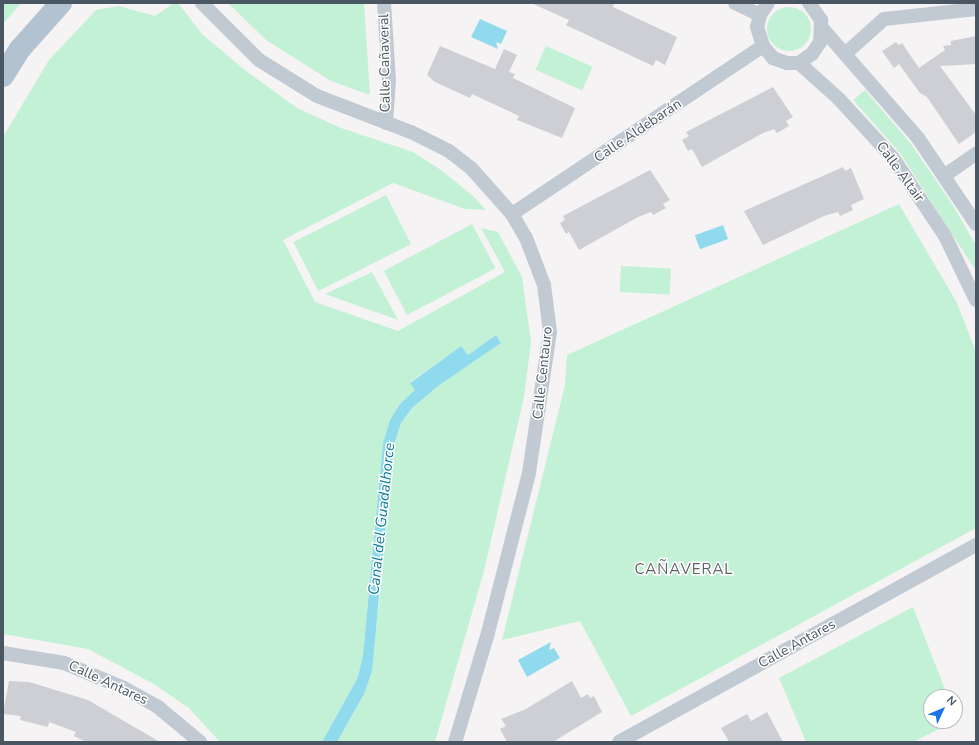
<!DOCTYPE html>
<html>
<head>
<meta charset="utf-8">
<style>
	body { margin:0 }
	#map { position:relative; width:979px; height:745px; overflow:hidden; background:#f5f3f3; font-family:"Nunito Sans",sans-serif }
	div>[style] { position:absolute }
	.green>* { inset:0; background:#c3f1d5; transform-origin:0 0 }
	.round { border-radius:50% }
	.water>* { inset:0; background:#90daee; transform-origin:0 0 }
	.building>* { inset:0; background:#cdcfd5 }
	.street>* { height:14px; margin:-7px; padding:0 7px; transform-origin:7px; border-radius:7px; background:#c1cad2 }
	.primary>* { height:22px; margin:-11px; padding:0 11px; transform-origin:11px; border-radius:11px; background:#b3c2d1 }
	span { translate:-50% -50%; white-space:nowrap; text-align:center; line-height:1.15; -webkit-text-stroke:3px #fff; paint-order:stroke }
	.street-label { font-size:14px; color:#4a5661 }
	.water-label { font-size:15px; color:#0c7c9b; font-style:italic }
	.neighbourhood-label { font-size:15px; color:#5f6368; letter-spacing:1px }
	.frame { position:absolute; inset:0; border:4px solid #4a5661; pointer-events:none }
	.north { position:absolute; left:923px; top:689px; width:40px; height:40px; box-sizing:border-box; background:#fff; border:1px solid #b7bbc0; border-radius:50%; rotate:46deg; font-size:11px; font-weight:700; line-height:16px; text-align:center; color:#4a5661 }
	.north::after { content:''; display:block; margin:auto; width:14px; height:18px; background:#1a73e8; clip-path:polygon(50% 0,100% 100%,50% 72%,0 100%) }
</style>
</head>
<body>
<div id="map">
	<div class="green">
		<i style="clip-path:polygon(3px 3px,21px 3px,3px 24px)"></i>
		<i style="clip-path:polygon(174px 3px,178px 3px,202px 34px,246px 71px,297px 108px,341px 128px,413px 152px,441px 170px,473px 196px,486px 210px,465px 209px,393px 183px,283px 240px,315px 302px,398px 331px,505px 272px,481px 228px,498px 232px,522px 277px,531px 342px,524px 397px,484px 571px,435px 742px,337px 742px,364px 694px,379px 605px,393px 448px,401px 423px,412px 408px,438px 386px,501px 343px,496px 335px,468px 355px,461px 346px,410px 382px,416px 390px,400px 404px,390px 420px,383px 443px,363px 655px,358px 677px,322px 742px,220px 742px,189px 708px,152px 683px,88px 649px,3px 634px,3px 137px,49px 60px,96px 10px,119px 6px,155px 16px)"></i>
		<i style="clip-path:polygon(228px 3px,364px 3px,370px 95px,331px 81px,266px 40px)"></i>
		<i class="round" style="left:767px;top:7px;width:44px;height:44px"></i>
		<i style="left:546px;top:46px;width:51px;height:26px;rotate:24deg"></i>
		<i style="clip-path:polygon(865px 90px,911px 144px,952px 204px,976px 245px,976px 271px,900px 153px,853px 100px)"></i>
		<i style="left:386px;top:195px;width:55px;height:104px;rotate:63deg"></i>
		<i style="clip-path:polygon(899px 204px,957px 303px,976px 352px,976px 528px,631px 716px,580px 621px,502px 640px,565px 385px,567px 355px)"></i>
		<i style="left:472px;top:224px;width:50px;height:100px;rotate:62deg"></i>
		<i style="left:621px;top:266px;width:50px;height:26px;rotate:3deg"></i>
		<i style="clip-path:polygon(372px 272px,398px 320px,325px 294px)"></i>
		<i style="clip-path:polygon(913px 607px,948px 697px,931px 697px,931px 721px,955px 721px,913px 742px,806px 742px,779px 678px)"></i>
	</div>
	<div class="water">
		<i style="clip-path:polygon(480px 19px,507px 31px,501px 44px,496px 42px,498px 49px,471px 37px)"></i>
		<i style="left:723px;top:225px;width:15px;height:30px;rotate:70deg"></i>
		<i style="clip-path:polygon(496px 335px,501px 343px,438px 386px,412px 408px,401px 423px,393px 448px,372px 671px,364px 694px,337px 742px,322px 742px,358px 677px,363px 655px,383px 443px,390px 420px,400px 404px,415px 390px,410px 383px,461px 346px,468px 355px)"></i>
		<i style="clip-path:polygon(551px 642px,549px 650px,554px 648px,560px 658px,527px 677px,518px 660px)"></i>
	</div>
	<div class="building">
		<i style="clip-path:polygon(531px 3px,614px 3px,613px 7px,677px 37px,665px 65px,656px 60px,653px 66px,566px 25px,569px 20px)"></i>
		<i style="clip-path:polygon(976px 36px,976px 64px,940px 66px,976px 115px,976px 132px,959px 144px,927px 97px,920px 93px,899px 64px,894px 68px,882px 51px,896px 42px,899px 45px,902px 43px,919px 68px,945px 50px,943px 46px,951px 45px,951px 41px)"></i>
		<i style="clip-path:polygon(440px 46px,495px 69px,504px 49px,517px 55px,509px 72px,515px 74px,513px 78px,575px 108px,562px 138px,517px 120px,519px 116px,472px 94px,470px 98px,435px 82px,427px 75px)"></i>
		<i style="clip-path:polygon(773px 87px,793px 117px,786px 121px,789px 126px,777px 133px,774px 129px,761px 134px,702px 167px,692px 149px,688px 151px,682px 140px,689px 136px,686px 132px)"></i>
		<i style="clip-path:polygon(843px 167px,845px 171px,851px 168px,864px 199px,851px 205px,853px 210px,840px 216px,838px 212px,824px 216px,763px 245px,744px 211px)"></i>
		<i style="clip-path:polygon(650px 170px,670px 200px,663px 204px,666px 208px,653px 215px,651px 212px,638px 217px,579px 250px,569px 232px,566px 234px,560px 223px,565px 220px,563px 216px)"></i>
		<i style="clip-path:polygon(9px 681px,29px 682px,88px 700px,160px 742px,86px 742px,74px 736px,76px 732px,49px 722px,48px 727px,20px 720px,21px 716px,3px 714px)"></i>
		<i style="clip-path:polygon(572px 681px,581px 698px,588px 694px,590px 698px,594px 696px,602px 712px,553px 742px,507px 742px,500px 729px,506px 726px,501px 719px,526px 709px)"></i>
		<i style="clip-path:polygon(767px 712px,783px 742px,729px 742px,721px 728px,747px 714px,751px 721px)"></i>
	</div>
	<div class="street">
		<i style="left:202px;top:3px;width:81px;rotate:45deg"></i>
		<i style="left:259px;top:60px;width:68px;rotate:31.8deg"></i>
		<i style="left:317px;top:96px;width:101px;rotate:21deg"></i>
		<i style="left:411px;top:132px;width:42px;rotate:26.6deg"></i>
		<i style="left:449px;top:151px;width:28px;rotate:38deg"></i>
		<i style="left:471px;top:168px;width:62px;rotate:48.3deg"></i>
		<i style="left:512px;top:214px;width:28px;rotate:60deg"></i>
		<i style="left:526px;top:238px;width:50px;rotate:69deg"></i>
		<i style="left:544px;top:285px;width:47px;rotate:82.7deg"></i>
		<i style="left:550px;top:332px;width:143px;rotate:98.5deg"></i>
		<i style="left:529px;top:473px;width:165px;rotate:104.4deg"></i>
		<i style="left:488px;top:633px;width:114px;rotate:106.8deg"></i>
		<i style="left:384px;top:3px;width:77px;rotate:86.3deg"></i>
		<i style="left:389px;top:80px;width:43px;rotate:94deg"></i>
		<i style="left:735px;top:3px;width:28px;rotate:26deg"></i>
		<i style="left:768px;top:3px;width:14px;rotate:124deg"></i>
		<i style="left:760px;top:15px;width:12px;rotate:104deg"></i>
		<i style="left:757px;top:27px;width:20px;rotate:72deg"></i>
		<i style="left:763px;top:46px;width:16px;rotate:50deg"></i>
		<i style="left:773px;top:58px;width:15px;rotate:20deg"></i>
		<i style="left:787px;top:63px;width:12px"></i>
		<i style="left:799px;top:63px;width:16px;rotate:-35deg"></i>
		<i style="left:812px;top:54px;width:14px;rotate:-56deg"></i>
		<i style="left:820px;top:42px;width:22px;rotate:-87deg"></i>
		<i style="left:821px;top:20px;width:21px;rotate:-125deg"></i>
		<i style="left:823px;top:29px;width:145px;rotate:48.9deg"></i>
		<i style="left:918px;top:138px;width:104px;rotate:56deg"></i>
		<i style="left:845px;top:54px;width:52px;rotate:-41.9deg"></i>
		<i style="left:884px;top:19px;width:93px;rotate:-6.2deg"></i>
		<i style="left:799px;top:63px;width:54px;rotate:42deg"></i>
		<i style="left:839px;top:99px;width:80px;rotate:47.5deg"></i>
		<i style="left:893px;top:158px;width:94px;rotate:56.3deg"></i>
		<i style="left:945px;top:236px;width:71px;rotate:64.2deg"></i>
		<i style="left:944px;top:176px;width:39px;rotate:-35deg"></i>
		<i style="left:512px;top:214px;width:302px;rotate:-33.8deg"></i>
		<i style="left:3px;top:653px;width:62px;rotate:9.3deg"></i>
		<i style="left:64px;top:663px;width:65px;rotate:22.6deg"></i>
		<i style="left:124px;top:688px;width:39px;rotate:29deg"></i>
		<i style="left:158px;top:707px;width:55px;rotate:39.8deg"></i>
		<i style="left:619px;top:742px;width:408px;rotate:-28.9deg"></i>
	</div>
	<div class="primary">
		<i style="left:3px;top:76px;width:32px;rotate:-58deg"></i>
		<i style="left:20px;top:49px;width:62px;rotate:-48.3deg"></i>
	</div>
	<div class="street-label">
		<span style="left:385px;top:63px;rotate:-91deg">Calle Cañaveral</span>
		<span style="left:638px;top:131px;rotate:-34deg">Calle Aldebarán</span>
		<span style="left:900px;top:172px;rotate:54deg">Calle Altair</span>
		<span style="left:543px;top:373px;rotate:-84deg">Calle Centauro</span>
		<span style="left:797px;top:644px;rotate:-29deg">Calle Antares</span>
		<span style="left:108px;top:683px;rotate:25deg">Calle Antares</span>
	</div>
	<div class="water-label">
		<span style="left:382px;top:519px;rotate:-84deg">Canal del Guadalhorce</span>
	</div>
	<div class="neighbourhood-label">
		<span style="left:684px;top:570px">CAÑAVERAL</span>
	</div>
	<div class="frame"></div>
	<div class="north">N</div>
</div>
</body>
</html>
